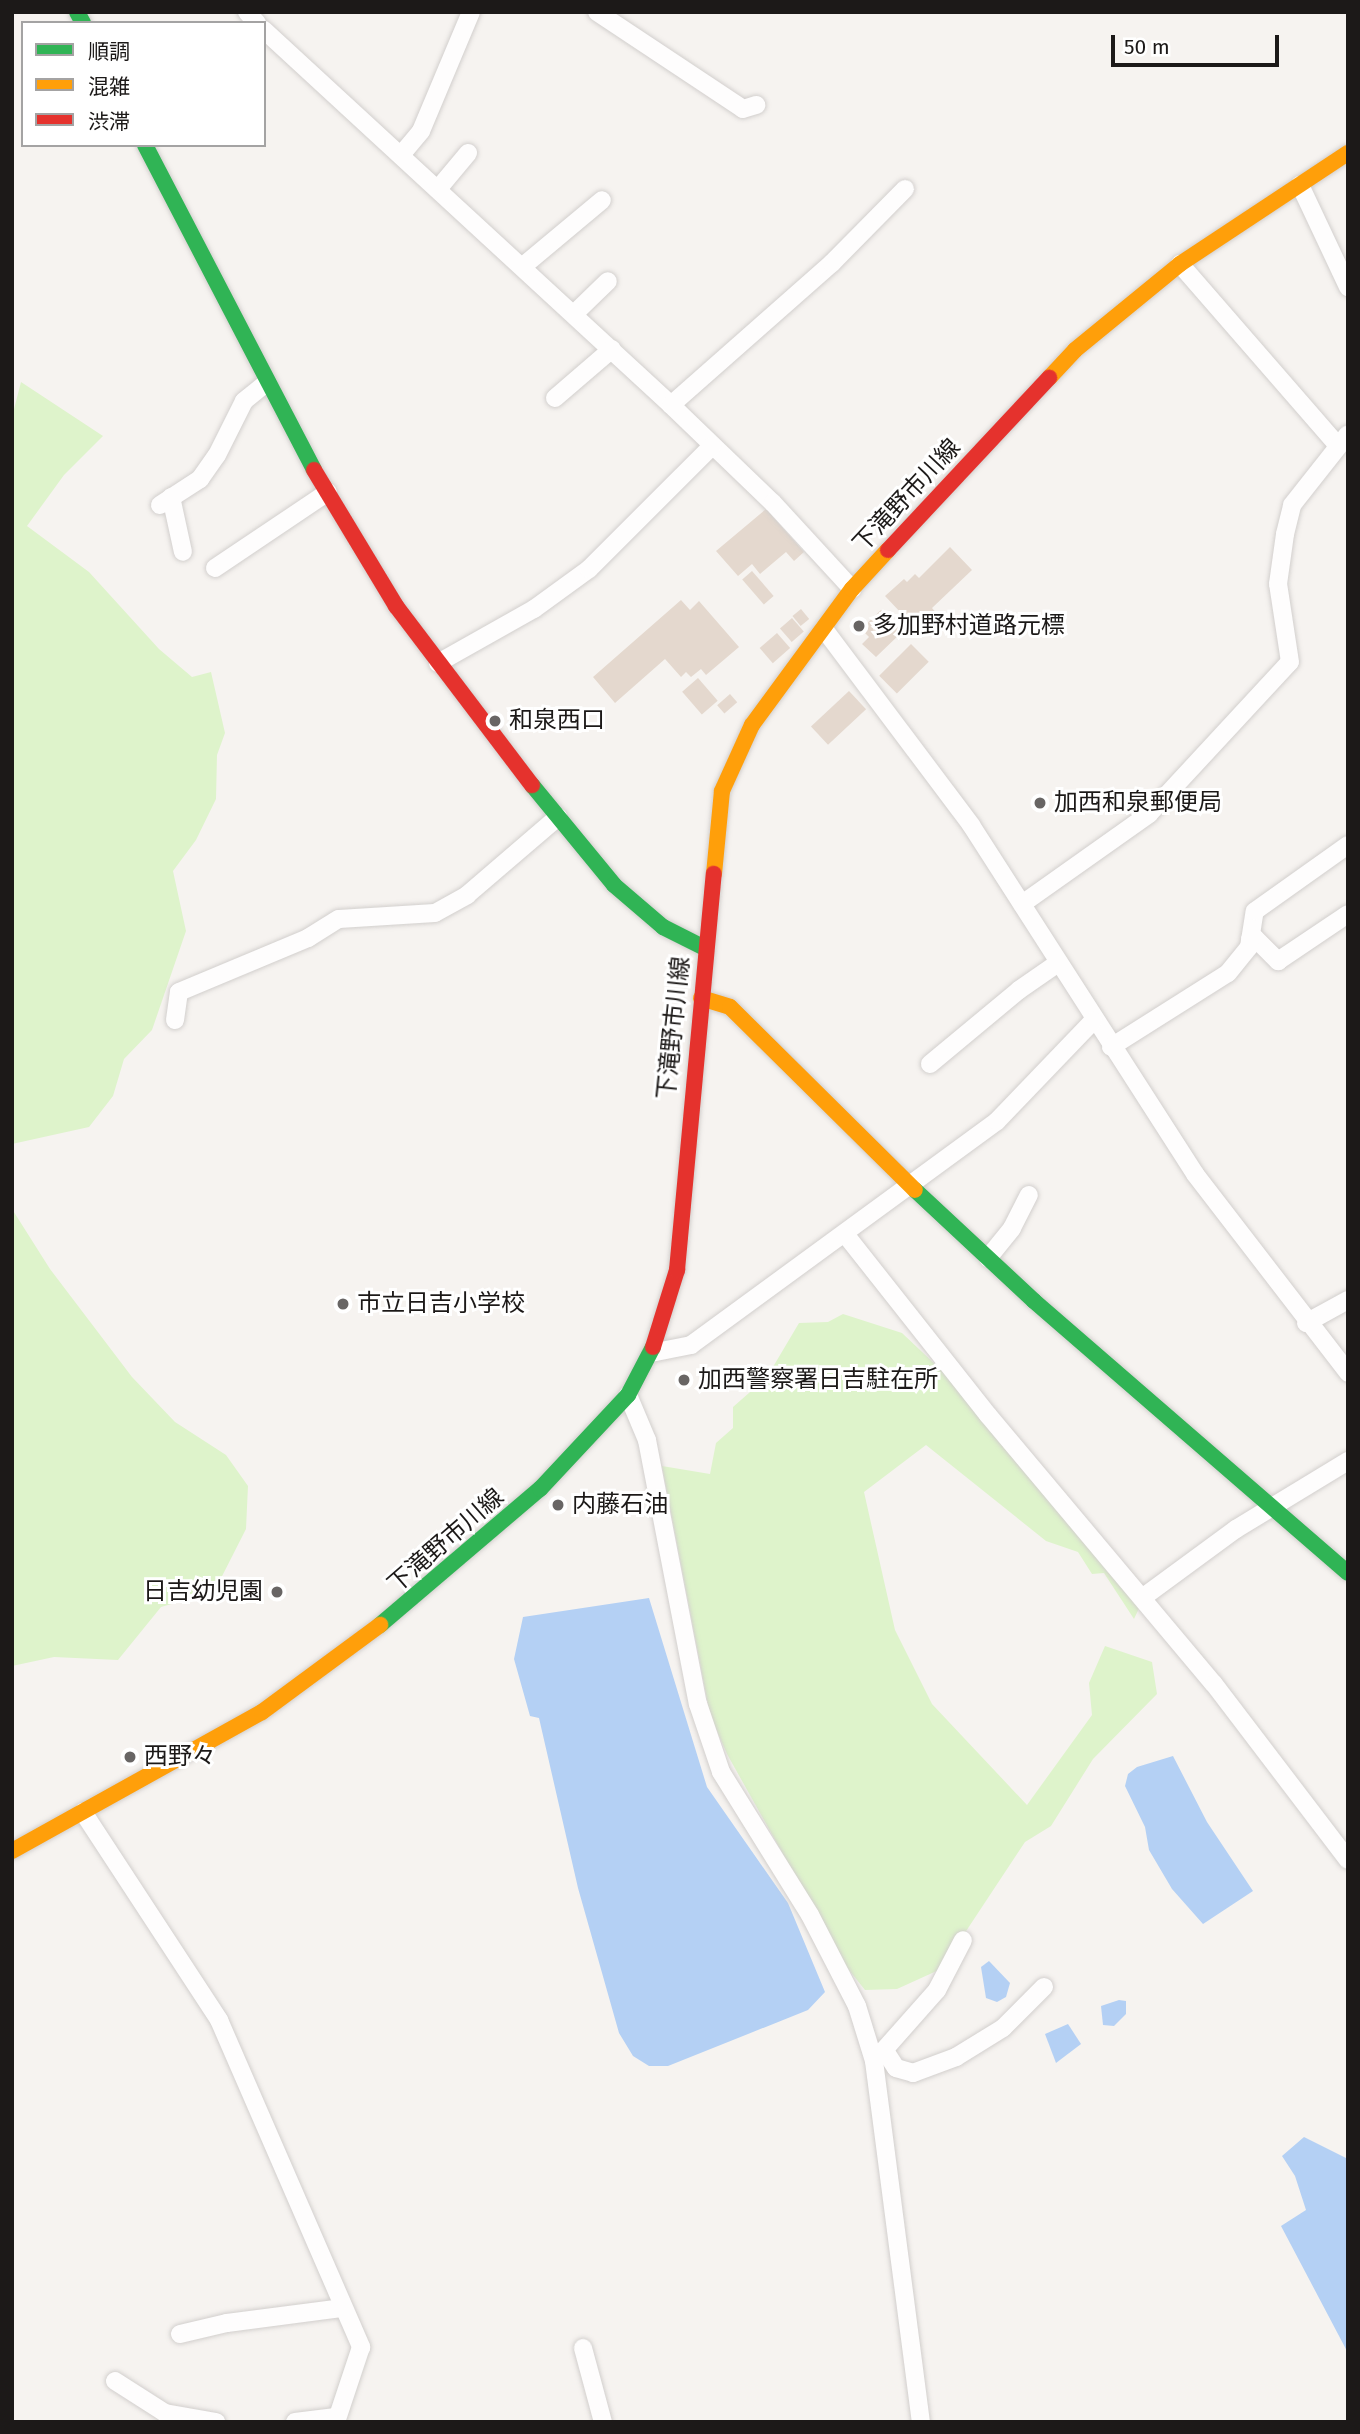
<!DOCTYPE html>
<html>
<head>
<meta charset="utf-8">
<style>
	body { margin:0 }
	#map { position:relative; width:1360px; height:2434px; overflow:hidden; background:#f6f3f0; font-family:"Fira Sans","Noto Sans JP",sans-serif }
	div>[style] { position:absolute }
	.green>* { inset:0; background:#def3cb }
	.water>* { inset:0; background:#b4d0f4 }
	.building>* { inset:0; background:#e4d8ce; transform-origin:0 0 }
	.roads { filter:drop-shadow(0 0 2px #d2cfcd) drop-shadow(0 0 2px #d2cfcd) }
	.street>* { height:18px; margin:-9px; padding:0 9px; transform-origin:9px; border-radius:9px; background:#fefdfd }
	.fast>* { height:16px; margin:-8px; padding:0 8px; transform-origin:8px; border-radius:8px; background:#30b455 }
	.slow>* { height:16px; margin:-8px; padding:0 8px; transform-origin:8px; border-radius:8px; background:#ff9f0a }
	.jam>* { height:16px; margin:-8px; padding:0 8px; transform-origin:8px; border-radius:8px; background:#e5322d }
	.dots>* { width:19px; height:19px; translate:-50% -50%; box-sizing:border-box; border:4px solid #fff; border-radius:50% }
	span { translate:-50% -50%; white-space:nowrap; text-align:center; line-height:1.15; -webkit-text-stroke:6px #fff; paint-order:stroke }
	.street-label { font-size:24px; color:#1c1918 }
	.poi-label { font-size:24px; color:#1c1918 }
	.left { translate:0 -50%; text-align:left }
	.right { translate:-100% -50%; text-align:right }
	.frame { position:absolute; inset:0; border:14px solid #1c1918; pointer-events:none }
	.legend { position:absolute; left:21px; top:21px; width:245px; height:126px; box-sizing:border-box; background:#fff; border:2px solid #a4a3a3; margin:0; padding:9px 12px; list-style:none; font-size:21px; color:#1c1918 }
	.legend li { display:flex; align-items:center; gap:14px; height:35px }
	.legend b { width:35px; border:2px solid #a4a3a3 }
	.scale { position:absolute; left:1111px; top:35px; width:168px; height:32px; box-sizing:border-box; border:4px solid #1c1918; border-top:0; padding-left:9px; font-size:21px; line-height:24px; white-space:nowrap; color:#1c1918; -webkit-text-stroke:5px #fff; paint-order:stroke }
</style>
</head>
<body>
<div id="map">
	<div class="green">
		<i style="clip-path:polygon(21px 382px,103px 436px,64px 475px,27px 526px,89px 572px,159px 649px,192px 677px,211px 672px,225px 733px,217px 755px,216px 799px,196px 840px,173px 871px,186px 931px,152px 1030px,124px 1059px,113px 1096px,89px 1127px,12px 1144px,12px 417px)"></i>
		<i style="clip-path:polygon(12px 1209px,50px 1269px,132px 1377px,175px 1422px,226px 1455px,248px 1486px,246px 1529px,214px 1592px,161px 1607px,118px 1660px,54px 1657px,12px 1666px)"></i>
		<i style="clip-path:polygon(843px 1314px,902px 1333px,955px 1383px,1141px 1604px,1134px 1619px,1104px 1573px,1092px 1574px,1078px 1552px,1046px 1541px,926px 1445px,864px 1492px,895px 1630px,932px 1704px,1027px 1805px,1092px 1715px,1089px 1683px,1105px 1646px,1152px 1662px,1157px 1694px,1093px 1759px,1051px 1826px,1025px 1842px,941px 1969px,897px 1989px,865px 1990px,845px 1965px,727px 1754px,710px 1715px,662px 1466px,710px 1474px,716px 1443px,733px 1428px,733px 1407px,767px 1377px,799px 1323px,828px 1322px)"></i>
	</div>
	<div class="water">
		<i style="clip-path:polygon(649px 1598px,707px 1787px,788px 1903px,825px 1992px,808px 2010px,668px 2066px,649px 2066px,633px 2056px,619px 2033px,578px 1888px,539px 1718px,530px 1716px,514px 1659px,523px 1617px)"></i>
		<i style="clip-path:polygon(1173px 1756px,1207px 1822px,1253px 1891px,1203px 1924px,1172px 1889px,1149px 1850px,1145px 1827px,1125px 1786px,1128px 1774px,1137px 1767px)"></i>
		<i style="clip-path:polygon(989px 1961px,1010px 1983px,1006px 1997px,997px 2002px,986px 1998px,981px 1967px)"></i>
		<i style="clip-path:polygon(1119px 2000px,1126px 2001px,1126px 2014px,1114px 2026px,1103px 2025px,1101px 2006px)"></i>
		<i style="clip-path:polygon(1068px 2024px,1081px 2044px,1056px 2063px,1045px 2034px)"></i>
		<i style="clip-path:polygon(1304px 2137px,1348px 2159px,1348px 2353px,1281px 2226px,1306px 2210px,1295px 2176px,1282px 2156px)"></i>
	</div>
	<div class="building">
		<i style="clip-path:polygon(766px 509px,804px 552px,794px 561px,786px 552px,760px 574px,752px 564px,738px 576px,716px 551px)"></i>
		<i style="clip-path:polygon(950px 547px,972px 570px,932px 608px,938px 615px,919px 632px,885px 596px,904px 579px,907px 582px,915px 574px,919px 578px)"></i>
		<i style="left:752px;top:571px;width:33px;height:13px;rotate:49deg"></i>
		<i style="clip-path:polygon(681px 600px,690px 610px,699px 601px,739px 647px,706px 675px,701px 669px,691px 677px,686px 672px,681px 677px,665px 659px,615px 703px,593px 677px)"></i>
		<i style="left:801px;top:609px;width:13px;height:11px;rotate:51deg"></i>
		<i style="clip-path:polygon(881px 610px,902px 632px,876px 657px,862px 644px,869px 637px,861px 629px)"></i>
		<i style="left:792px;top:618px;width:18px;height:16px;rotate:49deg"></i>
		<i style="left:777px;top:633px;width:20px;height:23px;rotate:49deg"></i>
		<i style="left:911px;top:644px;width:25px;height:45px;rotate:45deg"></i>
		<i style="left:698px;top:678px;width:30px;height:21px;rotate:49deg"></i>
		<i style="left:849px;top:691px;width:25px;height:52px;rotate:47deg"></i>
		<i style="left:730px;top:694px;width:11px;height:17px;rotate:49deg"></i>
	</div>
	<div class="roads">
		<div class="street">
			<i style="left:247px;top:12px;width:15px;rotate:48deg"></i>
			<i style="left:597px;top:12px;width:175px;rotate:33.6deg"></i>
			<i style="left:743px;top:109px;width:14px;rotate:-17deg"></i>
			<i style="left:264px;top:30px;width:553px;rotate:42.66deg"></i>
			<i style="left:671px;top:405px;width:141px;rotate:43.9deg"></i>
			<i style="left:773px;top:503px;width:117px;rotate:47.4deg"></i>
			<i style="left:401px;top:155px;width:31px;rotate:-50deg"></i>
			<i style="left:421px;top:131px;width:129px;rotate:-67.2deg"></i>
			<i style="left:1300px;top:185px;width:113px;rotate:64.8deg"></i>
			<i style="left:438px;top:189px;width:47px;rotate:-50.2deg"></i>
			<i style="left:1180px;top:264px;width:241px;rotate:49deg"></i>
			<i style="left:522px;top:267px;width:104px;rotate:-39.9deg"></i>
			<i style="left:574px;top:314px;width:47px;rotate:-44.1deg"></i>
			<i style="left:555px;top:398px;width:75px;rotate:-40.7deg"></i>
			<i style="left:671px;top:405px;width:215px;rotate:-41.4deg"></i>
			<i style="left:832px;top:263px;width:104px;rotate:-45.4deg"></i>
			<i style="left:171px;top:497px;width:56px;rotate:77.7deg"></i>
			<i style="left:160px;top:505px;width:48px;rotate:-33deg"></i>
			<i style="left:200px;top:479px;width:29px;rotate:-55deg"></i>
			<i style="left:217px;top:455px;width:60px;rotate:-63.4deg"></i>
			<i style="left:244px;top:401px;width:28px;rotate:-39deg"></i>
			<i style="left:215px;top:568px;width:136px;rotate:-33.9deg"></i>
			<i style="left:824px;top:629px;width:245px;rotate:53.1deg"></i>
			<i style="left:971px;top:825px;width:415px;rotate:57.3deg"></i>
			<i style="left:1195px;top:1174px;width:251px;rotate:52.4deg"></i>
			<i style="left:438px;top:663px;width:110px;rotate:-29.4deg"></i>
			<i style="left:534px;top:609px;width:68px;rotate:-36deg"></i>
			<i style="left:589px;top:569px;width:174px;rotate:-45deg"></i>
			<i style="left:1022px;top:904px;width:156px;rotate:-35.3deg"></i>
			<i style="left:1149px;top:814px;width:207px;rotate:-47.2deg"></i>
			<i style="left:1290px;top:662px;width:79px;rotate:-98.7deg"></i>
			<i style="left:1278px;top:584px;width:50px;rotate:-82deg"></i>
			<i style="left:1285px;top:534px;width:30px;rotate:-76deg"></i>
			<i style="left:1292px;top:505px;width:90px;rotate:-51.7deg"></i>
			<i style="left:1250px;top:939px;width:5px;rotate:-11deg"></i>
			<i style="left:1255px;top:938px;width:33px;rotate:45deg"></i>
			<i style="left:1278px;top:961px;width:84px;rotate:-33.9deg"></i>
			<i style="left:175px;top:1020px;width:28px;rotate:-82deg"></i>
			<i style="left:179px;top:992px;width:140px;rotate:-22.7deg"></i>
			<i style="left:308px;top:938px;width:36px;rotate:-32deg"></i>
			<i style="left:339px;top:919px;width:96px;rotate:-3.6deg"></i>
			<i style="left:435px;top:913px;width:37px;rotate:-29deg"></i>
			<i style="left:467px;top:895px;width:120px;rotate:-40.6deg"></i>
			<i style="left:1111px;top:1047px;width:138px;rotate:-32.3deg"></i>
			<i style="left:1228px;top:973px;width:33px;rotate:-51deg"></i>
			<i style="left:1249px;top:947px;width:36px;rotate:-81deg"></i>
			<i style="left:1255px;top:911px;width:114px;rotate:-35.4deg"></i>
			<i style="left:930px;top:1064px;width:116px;rotate:-39.7deg"></i>
			<i style="left:1019px;top:990px;width:47px;rotate:-34.7deg"></i>
			<i style="left:845px;top:1234px;width:231px;rotate:51.7deg"></i>
			<i style="left:988px;top:1415px;width:351px;rotate:50deg"></i>
			<i style="left:1214px;top:1684px;width:221px;rotate:52.7deg"></i>
			<i style="left:988px;top:1258px;width:38px;rotate:-51deg"></i>
			<i style="left:1012px;top:1228px;width:37px;rotate:-63deg"></i>
			<i style="left:1306px;top:1323px;width:48px;rotate:-28.7deg"></i>
			<i style="left:651px;top:1353px;width:41px;rotate:-11.3deg"></i>
			<i style="left:691px;top:1345px;width:379px;rotate:-36.2deg"></i>
			<i style="left:997px;top:1121px;width:139px;rotate:-46.2deg"></i>
			<i style="left:628px;top:1395px;width:49px;rotate:67.1deg"></i>
			<i style="left:647px;top:1440px;width:269px;rotate:79.1deg"></i>
			<i style="left:698px;top:1704px;width:72px;rotate:71.3deg"></i>
			<i style="left:721px;top:1772px;width:168px;rotate:58.1deg"></i>
			<i style="left:810px;top:1915px;width:102px;rotate:62.7deg"></i>
			<i style="left:857px;top:2006px;width:58px;rotate:72.8deg"></i>
			<i style="left:874px;top:2061px;width:364px;rotate:82.6deg"></i>
			<i style="left:1142px;top:1598px;width:117px;rotate:-36.3deg"></i>
			<i style="left:1236px;top:1529px;width:131px;rotate:-31.3deg"></i>
			<i style="left:83px;top:1812px;width:249px;rotate:56.8deg"></i>
			<i style="left:219px;top:2020px;width:357px;rotate:66.5deg"></i>
			<i style="left:361px;top:2347px;width:79px;rotate:108.4deg"></i>
			<i style="left:885px;top:2051px;width:20px;rotate:57deg"></i>
			<i style="left:896px;top:2068px;width:18px;rotate:16deg"></i>
			<i style="left:913px;top:2073px;width:46px;rotate:-20.4deg"></i>
			<i style="left:956px;top:2057px;width:55px;rotate:-31.7deg"></i>
			<i style="left:1003px;top:2028px;width:58px;rotate:-45deg"></i>
			<i style="left:876px;top:2059px;width:92px;rotate:-48.5deg"></i>
			<i style="left:937px;top:1990px;width:56px;rotate:-62.5deg"></i>
			<i style="left:180px;top:2334px;width:48px;rotate:-13.2deg"></i>
			<i style="left:227px;top:2323px;width:117px;rotate:-7.4deg"></i>
			<i style="left:583px;top:2348px;width:77px;rotate:74.9deg"></i>
			<i style="left:115px;top:2381px;width:59px;rotate:32.6deg"></i>
			<i style="left:165px;top:2413px;width:52px;rotate:10deg"></i>
			<i style="left:295px;top:2422px;width:41px;rotate:-7deg"></i>
		</div>
		<div class="fast">
			<i style="left:77px;top:12px;width:13px;rotate:61deg"></i>
			<i style="left:145px;top:145px;width:366px;rotate:62.5deg"></i>
			<i style="left:532px;top:785px;width:129px;rotate:50.6deg"></i>
			<i style="left:614px;top:885px;width:65px;rotate:40.6deg"></i>
			<i style="left:663px;top:927px;width:47px;rotate:26.6deg"></i>
			<i style="left:915px;top:1190px;width:163px;rotate:43deg"></i>
			<i style="left:1034px;top:1301px;width:415px;rotate:40.9deg"></i>
			<i style="left:380px;top:1625px;width:210px;rotate:-40.4deg"></i>
			<i style="left:540px;top:1489px;width:129px;rotate:-46.9deg"></i>
			<i style="left:628px;top:1395px;width:54px;rotate:-62.5deg"></i>
		</div>
		<div class="slow">
			<i style="left:1049px;top:378px;width:38px;rotate:-47deg"></i>
			<i style="left:1075px;top:350px;width:136px;rotate:-39.3deg"></i>
			<i style="left:1180px;top:264px;width:201px;rotate:-33.5deg"></i>
			<i style="left:714px;top:874px;width:83px;rotate:-84.5deg"></i>
			<i style="left:722px;top:791px;width:72px;rotate:-65.6deg"></i>
			<i style="left:752px;top:725px;width:169px;rotate:-53.7deg"></i>
			<i style="left:852px;top:589px;width:53px;rotate:-47.3deg"></i>
			<i style="left:701px;top:998px;width:30px;rotate:17deg"></i>
			<i style="left:730px;top:1007px;width:260px;rotate:44.7deg"></i>
			<i style="left:12px;top:1851px;width:286px;rotate:-29.1deg"></i>
			<i style="left:262px;top:1712px;width:147px;rotate:-36.4deg"></i>
		</div>
		<div class="jam">
			<i style="left:314px;top:470px;width:159px;rotate:58.9deg"></i>
			<i style="left:396px;top:606px;width:225px;rotate:52.8deg"></i>
			<i style="left:888px;top:550px;width:236px;rotate:-46.9deg"></i>
			<i style="left:653px;top:1347px;width:81px;rotate:-72.7deg"></i>
			<i style="left:677px;top:1270px;width:398px;rotate:-84.7deg"></i>
		</div>
	</div>
	<div class="dots">
		<i style="left:859px;top:626px;background:#686564"></i>
		<i style="left:495px;top:721px;background:#686564"></i>
		<i style="left:1040px;top:803px;background:#686564"></i>
		<i style="left:343px;top:1304px;background:#686564"></i>
		<i style="left:684px;top:1380px;background:#686564"></i>
		<i style="left:558px;top:1505px;background:#686564"></i>
		<i style="left:277px;top:1592px;background:#686564"></i>
		<i style="left:130px;top:1757px;background:#686564"></i>
	</div>
	<div class="street-label">
		<span style="left:907px;top:496px;rotate:-47deg">下滝野市川線</span>
		<span style="left:674px;top:1028px;rotate:-84deg">下滝野市川線</span>
		<span style="left:446px;top:1541px;rotate:-41deg">下滝野市川線</span>
	</div>
	<div class="poi-label">
		<span class="left" style="left:873px;top:626px">多加野村道路元標</span>
		<span class="left" style="left:509px;top:721px">和泉西口</span>
		<span class="left" style="left:1054px;top:803px">加西和泉郵便局</span>
		<span class="left" style="left:357px;top:1304px">市立日吉小学校</span>
		<span class="left" style="left:698px;top:1380px">加西警察署日吉駐在所</span>
		<span class="left" style="left:572px;top:1505px">内藤石油</span>
		<span class="right" style="left:263px;top:1592px">日吉幼児園</span>
		<span class="left" style="left:144px;top:1757px">西野々</span>
	</div>
	<div class="frame"></div>
	<ul class="legend">
	<li><b style="height:9px;background:#30b455"></b>順調</li>
	<li><b style="height:9px;background:#ff9f0a"></b>混雑</li>
	<li><b style="height:9px;background:#e5322d"></b>渋滞</li>
	</ul>
	<div class="scale">50 m</div>
</div>
</body>
</html>
